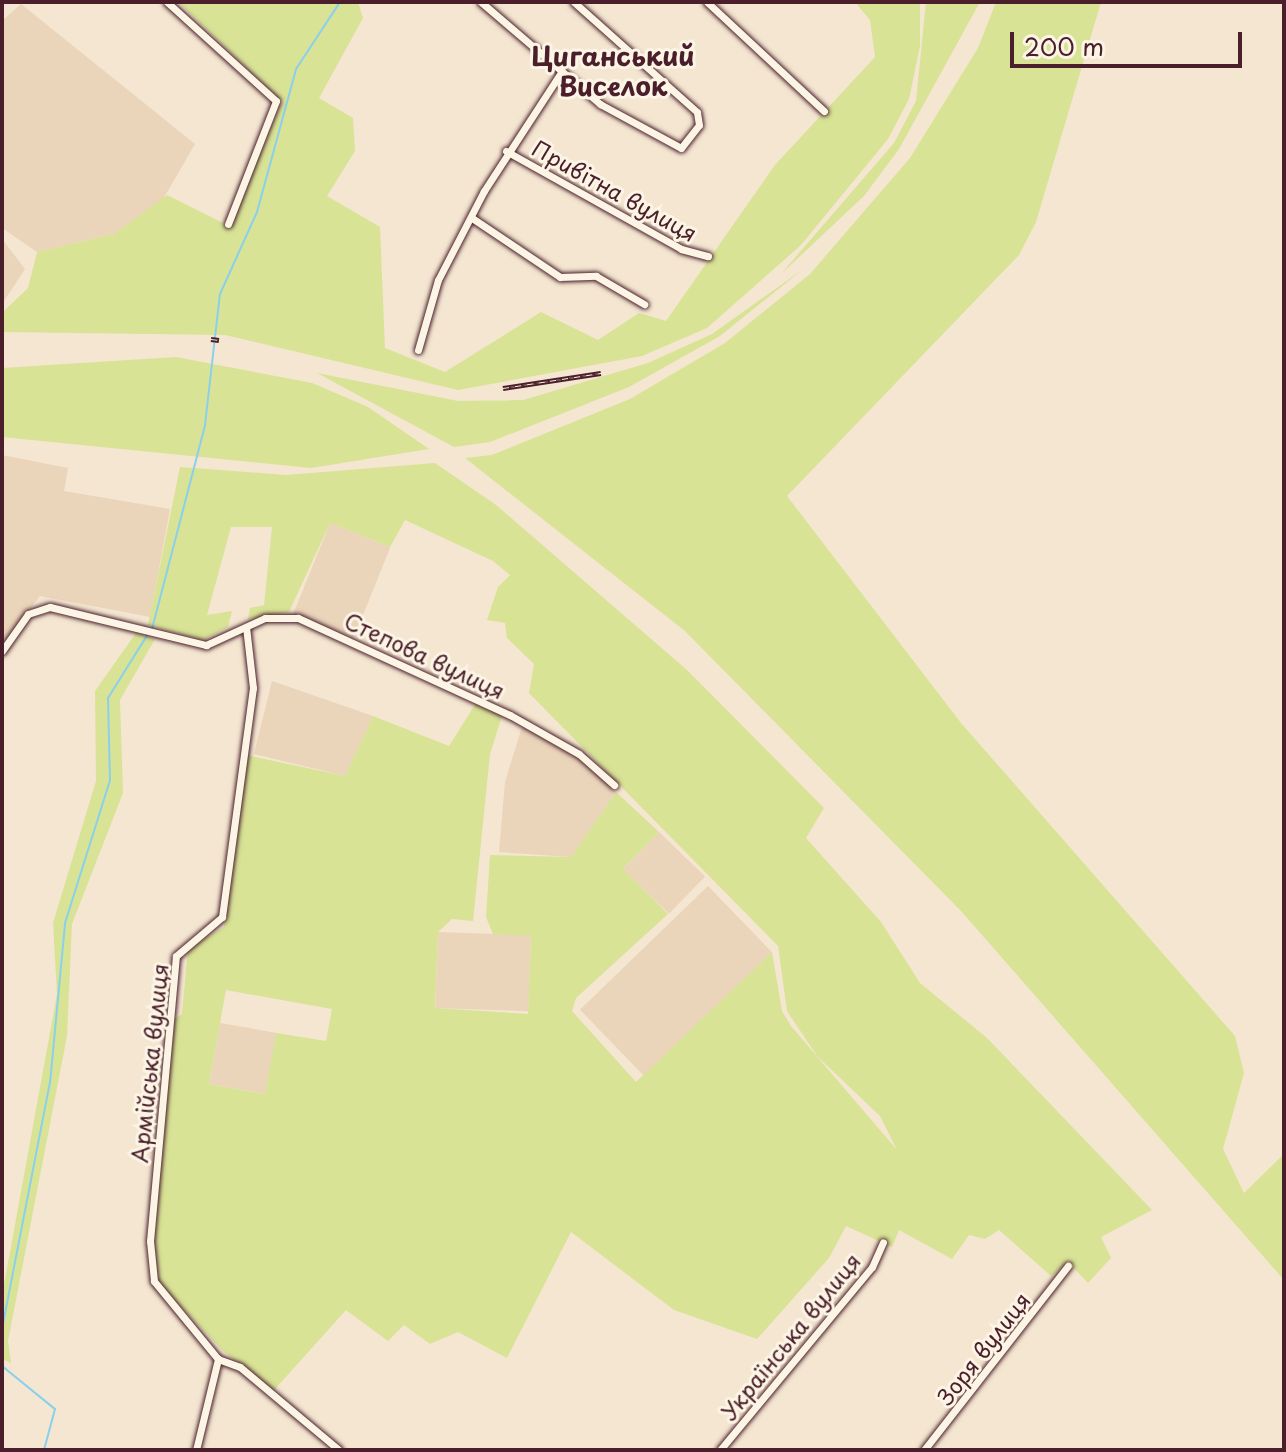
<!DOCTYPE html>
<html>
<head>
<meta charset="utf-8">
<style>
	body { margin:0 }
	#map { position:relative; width:1286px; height:1452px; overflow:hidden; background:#f4e6d1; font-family:"Playpen Sans",sans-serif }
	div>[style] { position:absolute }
	.built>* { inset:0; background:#ead4ba; transform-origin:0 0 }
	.green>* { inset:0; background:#d8e396 }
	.stream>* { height:2px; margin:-1px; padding:0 1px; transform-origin:1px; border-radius:1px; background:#8ad0ec }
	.roads { filter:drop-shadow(0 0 2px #4a1f2b) drop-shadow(0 0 2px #4a1f2b) }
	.street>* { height:7px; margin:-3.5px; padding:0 3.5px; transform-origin:3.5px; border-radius:3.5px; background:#fcf5e5 }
	.rail>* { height:5px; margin-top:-2.5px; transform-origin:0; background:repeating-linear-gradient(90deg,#fcf5e5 0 6px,#4a1f2b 0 12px); box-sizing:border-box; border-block:2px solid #4a1f2b }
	span { translate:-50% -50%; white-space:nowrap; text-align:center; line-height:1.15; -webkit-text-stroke:6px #fcf5e5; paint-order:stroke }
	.street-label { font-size:22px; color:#4a1f2b }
	.quarter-label { font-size:26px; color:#4a1f2b; font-weight:700 }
	.frame { position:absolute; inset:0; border:4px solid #4a1f2b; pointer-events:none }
	.scale { position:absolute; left:1010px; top:32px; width:232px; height:36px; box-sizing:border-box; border:4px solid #4a1f2b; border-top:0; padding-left:10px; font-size:24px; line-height:28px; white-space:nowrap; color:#4a1f2b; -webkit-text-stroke:6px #fcf5e5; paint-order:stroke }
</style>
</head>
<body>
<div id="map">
	<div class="built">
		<i style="clip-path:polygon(21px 4px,195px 144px,162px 201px,114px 234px,37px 252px,2px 228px,2px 21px)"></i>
		<i style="clip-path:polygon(2px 239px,25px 269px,2px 304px)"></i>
		<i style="clip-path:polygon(2px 455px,68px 468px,64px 491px,170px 509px,150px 617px,40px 596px,2px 644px)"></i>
		<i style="left:330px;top:523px;width:65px;height:98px;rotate:22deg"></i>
		<i style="clip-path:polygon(272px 681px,373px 716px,345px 776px,254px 754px)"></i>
		<i style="clip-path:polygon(522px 727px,578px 755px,616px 792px,571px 857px,499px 852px,505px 782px)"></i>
		<i style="left:659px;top:832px;width:64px;height:52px;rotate:44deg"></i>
		<i style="left:708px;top:886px;width:92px;height:178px;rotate:46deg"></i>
		<i style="left:438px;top:932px;width:93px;height:76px;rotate:2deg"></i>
		<i style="left:220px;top:1023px;width:57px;height:62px;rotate:10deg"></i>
	</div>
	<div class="green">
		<i style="clip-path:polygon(178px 2px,358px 2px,363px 18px,319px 98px,353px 118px,355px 151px,327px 196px,380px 227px,385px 348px,445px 372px,541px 312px,598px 340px,639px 313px,666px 321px,775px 165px,875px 57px,870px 20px,855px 2px,920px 2px,920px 46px,909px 99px,888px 139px,801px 245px,707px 328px,642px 356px,458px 390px,225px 335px,2px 332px,2px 313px,28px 288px,37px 252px,114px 234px,167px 195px,229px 226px,282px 101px)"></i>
		<i style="clip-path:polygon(926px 2px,980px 2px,899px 149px,864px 196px,781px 274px,894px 143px,916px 101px)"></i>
		<i style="clip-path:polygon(996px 2px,1101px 2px,1036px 222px,1019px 255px,787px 496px,961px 723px,1235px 1036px,1244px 1073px,1223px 1149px,1244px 1193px,1284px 1154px,1284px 1280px,961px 911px,685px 631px,465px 458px,492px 455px,630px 399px,725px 343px,810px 274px,910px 158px,978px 48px)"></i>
		<i style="clip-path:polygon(802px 270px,720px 336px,629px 387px,490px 442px,454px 447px,317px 373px,458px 401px,523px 400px,648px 363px,712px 334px)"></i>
		<i style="clip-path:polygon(176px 357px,312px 383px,368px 407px,429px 449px,311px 468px,2px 437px,2px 368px)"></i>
		<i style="clip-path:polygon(evenodd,435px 463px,496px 505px,687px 670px,824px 808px,806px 838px,881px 922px,920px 983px,987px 1038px,1152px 1210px,1101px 1237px,1111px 1258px,1088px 1283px,1068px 1262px,1051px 1276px,999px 1230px,985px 1239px,969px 1235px,952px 1259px,899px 1230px,892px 1247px,846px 1226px,829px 1258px,757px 1339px,674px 1310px,571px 1232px,507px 1358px,458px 1332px,430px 1344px,404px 1325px,388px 1341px,346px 1310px,274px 1390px,224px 1352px,159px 1283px,153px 1222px,171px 1021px,182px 1014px,188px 949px,224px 927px,246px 755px,345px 776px,373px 716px,449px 746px,476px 703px,502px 716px,490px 754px,473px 921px,452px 919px,438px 932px,435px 1008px,528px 1014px,531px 936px,493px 934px,486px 917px,490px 855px,571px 857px,616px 792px,659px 832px,623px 869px,668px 914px,576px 998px,572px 1011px,636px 1082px,772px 952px,782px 1011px,791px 1026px,897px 1150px,880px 1116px,817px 1056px,787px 1011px,778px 946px,529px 693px,534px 664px,507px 638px,505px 623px,487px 620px,498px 587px,510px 575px,493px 561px,405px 520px,390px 547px,330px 523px,289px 612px,248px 619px,250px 608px,264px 605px,272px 527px,231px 527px,207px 615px,232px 611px,228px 627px,203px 640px,148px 625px,180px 467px,286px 475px,435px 463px,226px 990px,332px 1009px,326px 1041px,276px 1033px,265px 1094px,209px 1084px,226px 990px)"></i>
		<i style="clip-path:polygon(136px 633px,155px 639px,120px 700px,123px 793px,72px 924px,67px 1036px,8px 1341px,11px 1363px,2px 1359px,2px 1296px,57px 994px,53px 923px,96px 781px,95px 691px)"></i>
	</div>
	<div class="stream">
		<i style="left:152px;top:629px;width:211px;rotate:-75.4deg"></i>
		<i style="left:205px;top:425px;width:132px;rotate:-83.5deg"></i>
		<i style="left:220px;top:294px;width:90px;rotate:-65.7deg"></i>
		<i style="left:257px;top:212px;width:148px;rotate:-74.7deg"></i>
		<i style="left:296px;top:69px;width:80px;rotate:-56.7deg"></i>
		<i style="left:2px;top:1329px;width:251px;rotate:-79deg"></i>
		<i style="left:50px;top:1083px;width:161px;rotate:-84.6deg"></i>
		<i style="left:65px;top:923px;width:150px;rotate:-72.5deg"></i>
		<i style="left:110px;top:780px;width:82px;rotate:-91.4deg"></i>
		<i style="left:108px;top:698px;width:75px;rotate:-58deg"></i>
		<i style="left:2px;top:1366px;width:68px;rotate:39.1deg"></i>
		<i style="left:55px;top:1409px;width:42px;rotate:105deg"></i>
	</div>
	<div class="roads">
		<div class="street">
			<i style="left:167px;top:2px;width:147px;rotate:42.2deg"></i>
			<i style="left:276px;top:101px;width:132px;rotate:111.3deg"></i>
			<i style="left:481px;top:2px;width:157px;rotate:40.6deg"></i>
			<i style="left:600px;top:104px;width:92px;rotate:28.5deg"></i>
			<i style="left:681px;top:148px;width:29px;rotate:-52deg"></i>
			<i style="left:699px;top:125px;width:13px;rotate:-99deg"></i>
			<i style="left:697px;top:112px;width:165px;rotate:-138.2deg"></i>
			<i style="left:707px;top:2px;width:160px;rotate:43deg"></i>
			<i style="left:506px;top:151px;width:201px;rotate:29.2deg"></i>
			<i style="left:681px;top:249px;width:28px;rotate:15deg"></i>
			<i style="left:472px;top:218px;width:106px;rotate:33.8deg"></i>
			<i style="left:560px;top:277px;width:36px;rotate:-2deg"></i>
			<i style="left:596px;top:276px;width:56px;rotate:30.3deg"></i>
			<i style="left:418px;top:350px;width:73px;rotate:-74.1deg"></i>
			<i style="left:438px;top:280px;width:100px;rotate:-62.7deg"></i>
			<i style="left:484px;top:191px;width:143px;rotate:-57deg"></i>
			<i style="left:2px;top:651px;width:45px;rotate:-54.9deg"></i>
			<i style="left:28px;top:614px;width:23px;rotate:-18deg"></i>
			<i style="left:50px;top:607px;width:161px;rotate:13.7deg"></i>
			<i style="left:206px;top:645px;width:65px;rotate:-24.6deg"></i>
			<i style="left:265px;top:618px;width:33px"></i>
			<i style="left:298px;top:618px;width:233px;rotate:24.6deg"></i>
			<i style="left:510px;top:715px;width:79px;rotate:29.5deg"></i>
			<i style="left:579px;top:754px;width:47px;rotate:41.5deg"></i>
			<i style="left:218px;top:1359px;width:101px;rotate:-129.4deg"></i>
			<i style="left:154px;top:1281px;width:40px;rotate:-95.7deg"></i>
			<i style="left:150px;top:1241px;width:286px;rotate:-84.8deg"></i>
			<i style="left:176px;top:956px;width:60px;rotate:-40.3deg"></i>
			<i style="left:222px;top:917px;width:231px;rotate:-82.3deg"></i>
			<i style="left:253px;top:688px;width:61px;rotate:-96.5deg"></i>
			<i style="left:218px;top:1359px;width:23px;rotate:20deg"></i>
			<i style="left:240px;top:1367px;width:129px;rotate:40deg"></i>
			<i style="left:196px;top:1450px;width:94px;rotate:-76.4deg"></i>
			<i style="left:720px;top:1450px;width:238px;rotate:-50.3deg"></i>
			<i style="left:872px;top:1267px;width:27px;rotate:-66deg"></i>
			<i style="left:924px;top:1450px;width:234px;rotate:-52deg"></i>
		</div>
	</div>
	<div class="rail">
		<i style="left:211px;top:339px;width:8px;rotate:7deg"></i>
		<i style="left:503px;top:388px;width:99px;rotate:-8.7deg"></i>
	</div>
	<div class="street-label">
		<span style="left:615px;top:190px;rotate:29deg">Привітна вулиця</span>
		<span style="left:425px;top:655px;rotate:25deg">Степова вулиця</span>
		<span style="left:149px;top:1063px;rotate:-84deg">Армійська вулиця</span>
		<span style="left:790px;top:1336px;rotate:-51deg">Українська вулиця</span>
		<span style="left:983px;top:1348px;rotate:-52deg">Зоря вулиця</span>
	</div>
	<div class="quarter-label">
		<span style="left:613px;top:71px">Циганський<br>Виселок</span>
	</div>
	<div class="frame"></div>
	<div class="scale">200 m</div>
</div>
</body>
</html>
